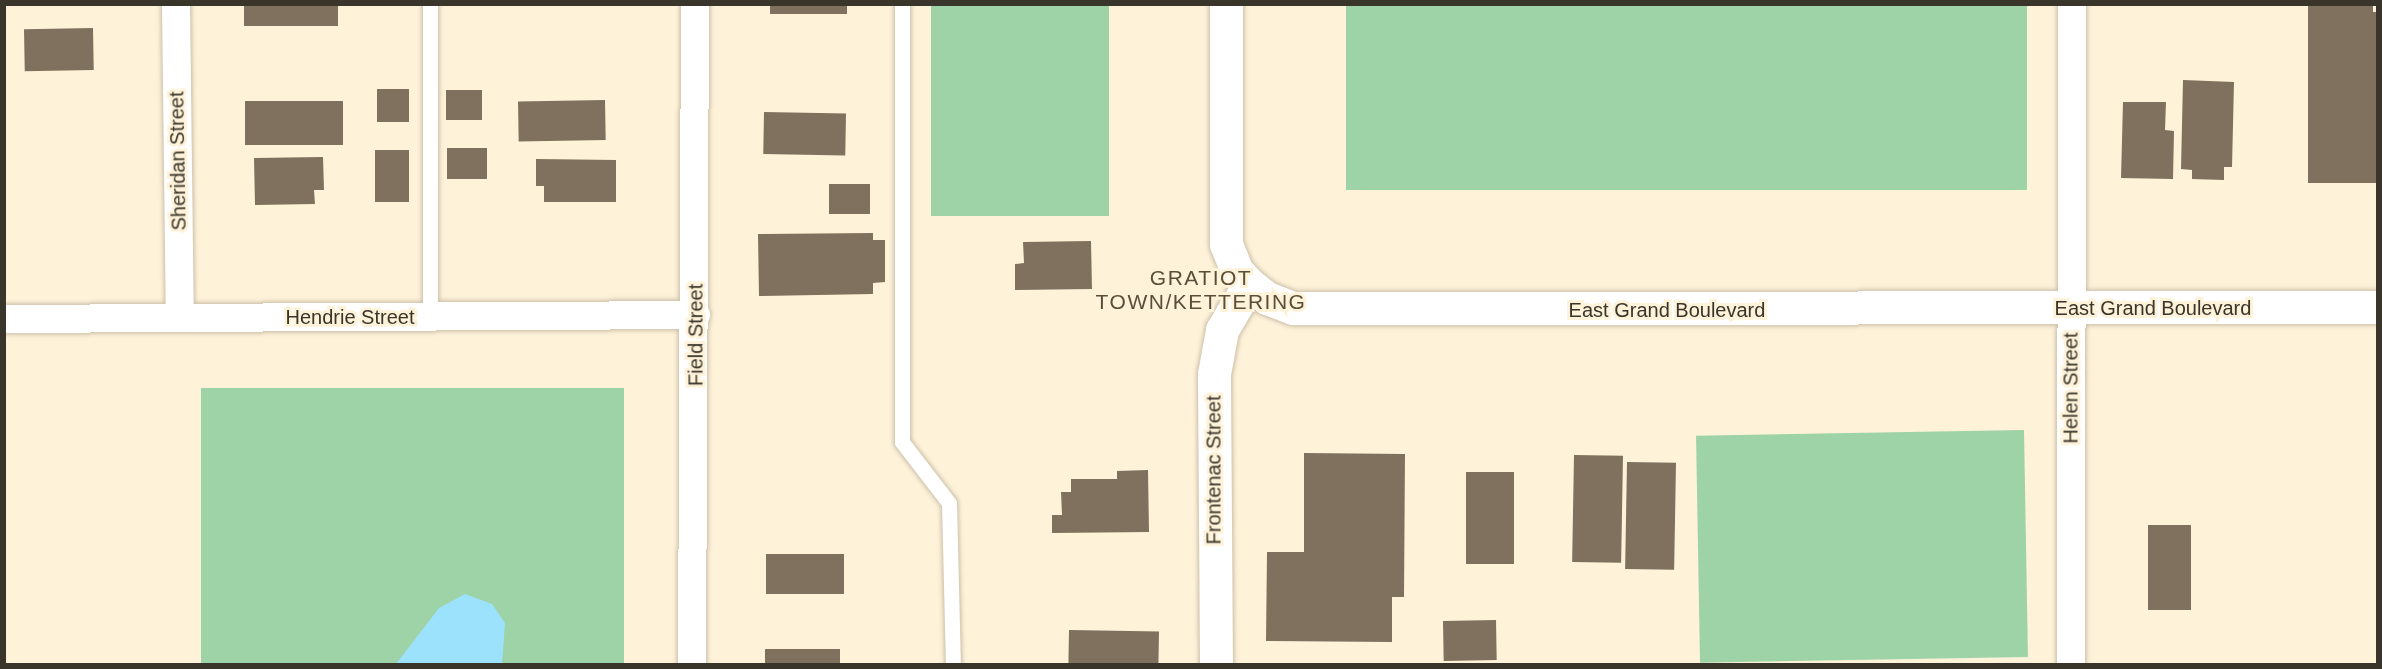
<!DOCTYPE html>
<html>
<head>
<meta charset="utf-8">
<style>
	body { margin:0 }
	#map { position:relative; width:2382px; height:669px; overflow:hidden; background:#fef2d9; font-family:Helvetica,sans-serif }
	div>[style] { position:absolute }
	.green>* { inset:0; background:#9ed2a7; transform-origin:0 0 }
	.water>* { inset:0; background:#9de2fd }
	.building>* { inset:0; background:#7f715d; transform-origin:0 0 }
	.roads { filter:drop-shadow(0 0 2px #ccc0a9) drop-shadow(0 0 2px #ccc0a9) }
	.lane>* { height:15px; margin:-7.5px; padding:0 7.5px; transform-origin:7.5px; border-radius:7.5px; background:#fff }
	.street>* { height:28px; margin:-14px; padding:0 14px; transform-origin:14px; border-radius:14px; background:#fff }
	.secondary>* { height:33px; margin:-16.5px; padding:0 16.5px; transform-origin:16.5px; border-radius:16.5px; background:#fff }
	span { translate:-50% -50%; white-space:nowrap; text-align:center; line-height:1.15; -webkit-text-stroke:6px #fef2d9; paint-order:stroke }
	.street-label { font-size:20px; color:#39352b }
	.neighbourhood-label { font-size:21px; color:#584e39; letter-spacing:1.5px }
	.frame { position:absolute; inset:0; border:6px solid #39352b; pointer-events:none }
</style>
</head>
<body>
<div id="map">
	<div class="green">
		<i style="left:931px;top:5px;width:178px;height:211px"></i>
		<i style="left:1346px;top:5px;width:681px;height:185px"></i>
		<i style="left:201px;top:388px;width:423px;height:276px"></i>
		<i style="left:2024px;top:430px;width:227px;height:328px;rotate:89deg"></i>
	</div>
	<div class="water">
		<i style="clip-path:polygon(465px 594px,492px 604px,505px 623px,502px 664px,396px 664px,439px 608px)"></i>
	</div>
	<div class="building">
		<i style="left:244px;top:4px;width:94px;height:22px"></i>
		<i style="clip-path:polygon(2308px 4px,2373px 4px,2373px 12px,2378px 12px,2378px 183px,2308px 183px)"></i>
		<i style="left:770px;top:5px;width:77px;height:9px"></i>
		<i style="left:93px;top:28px;width:42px;height:69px;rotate:89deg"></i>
		<i style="clip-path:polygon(2183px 80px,2234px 82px,2232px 167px,2224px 167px,2224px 180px,2192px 179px,2192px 170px,2181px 169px)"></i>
		<i style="left:377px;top:89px;width:32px;height:33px"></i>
		<i style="left:482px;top:90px;width:30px;height:36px;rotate:90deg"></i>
		<i style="left:605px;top:100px;width:40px;height:87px;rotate:89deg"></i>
		<i style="left:245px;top:101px;width:98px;height:44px"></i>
		<i style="clip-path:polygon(2123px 102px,2166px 102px,2165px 130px,2174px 131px,2173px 179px,2121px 178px)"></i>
		<i style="left:764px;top:112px;width:82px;height:42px;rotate:1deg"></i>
		<i style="left:447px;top:148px;width:40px;height:31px"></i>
		<i style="left:375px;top:150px;width:34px;height:52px"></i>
		<i style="clip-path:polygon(323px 157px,324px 190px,314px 190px,315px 204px,255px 205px,254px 158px)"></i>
		<i style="clip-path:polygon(536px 159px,616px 160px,616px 202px,544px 202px,544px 186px,536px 186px)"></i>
		<i style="left:870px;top:184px;width:30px;height:41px;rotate:90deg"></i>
		<i style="clip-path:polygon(873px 233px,873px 240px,885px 240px,885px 282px,873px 283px,873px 294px,759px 296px,758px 234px)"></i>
		<i style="clip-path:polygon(1091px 241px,1092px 289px,1015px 290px,1015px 264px,1024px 263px,1023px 242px)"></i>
		<i style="clip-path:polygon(1304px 453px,1405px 454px,1404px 597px,1392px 597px,1392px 642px,1266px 641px,1267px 552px,1304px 552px)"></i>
		<i style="left:1574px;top:455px;width:49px;height:107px;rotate:1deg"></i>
		<i style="left:1627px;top:462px;width:49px;height:107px;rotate:1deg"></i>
		<i style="clip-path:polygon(1148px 470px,1149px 532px,1052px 533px,1052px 515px,1062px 515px,1061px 492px,1071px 492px,1071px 479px,1117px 479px,1117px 471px)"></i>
		<i style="left:1466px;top:472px;width:48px;height:92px"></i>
		<i style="left:2148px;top:525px;width:43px;height:85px"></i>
		<i style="left:766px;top:554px;width:78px;height:40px"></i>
		<i style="left:1496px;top:620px;width:40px;height:53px;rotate:89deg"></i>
		<i style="left:1069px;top:630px;width:90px;height:34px;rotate:1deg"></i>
		<i style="left:765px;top:649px;width:75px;height:15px"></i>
	</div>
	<div class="roads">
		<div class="lane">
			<i style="left:902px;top:4px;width:438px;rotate:90deg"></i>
			<i style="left:902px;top:442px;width:77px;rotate:52.4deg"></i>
			<i style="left:949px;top:503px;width:161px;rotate:88.6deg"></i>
			<i style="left:430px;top:317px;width:313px;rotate:-90deg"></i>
		</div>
		<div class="street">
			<i style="left:176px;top:4px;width:314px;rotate:89.3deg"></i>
			<i style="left:4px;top:319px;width:692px;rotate:-0.33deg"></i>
			<i style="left:692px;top:664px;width:660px;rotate:-89.74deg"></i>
			<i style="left:2071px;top:664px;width:660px;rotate:-89.91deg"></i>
		</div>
		<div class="secondary">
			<i style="left:1226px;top:4px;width:240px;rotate:90deg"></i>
			<i style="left:1226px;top:244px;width:29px;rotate:68deg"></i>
			<i style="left:1237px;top:271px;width:18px;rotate:47deg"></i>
			<i style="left:1249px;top:284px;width:23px;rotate:38deg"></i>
			<i style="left:1267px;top:298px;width:28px;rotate:21deg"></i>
			<i style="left:1293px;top:308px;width:1085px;rotate:-0.05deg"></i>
			<i style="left:1216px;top:664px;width:290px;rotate:-90.4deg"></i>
			<i style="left:1214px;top:374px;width:45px;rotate:-79.7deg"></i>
			<i style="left:1222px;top:330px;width:53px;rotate:-59.6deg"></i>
		</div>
	</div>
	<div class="street-label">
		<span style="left:178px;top:161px;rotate:-91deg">Sheridan Street</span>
		<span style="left:2153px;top:308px">East Grand Boulevard</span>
		<span style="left:1667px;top:310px">East Grand Boulevard</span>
		<span style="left:350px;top:317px">Hendrie Street</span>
		<span style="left:696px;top:335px;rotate:-90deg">Field Street</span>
		<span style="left:2071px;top:388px;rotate:-90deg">Helen Street</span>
		<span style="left:1214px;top:470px;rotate:-90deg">Frontenac Street</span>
	</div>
	<div class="neighbourhood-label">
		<span style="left:1201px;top:290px">GRATIOT<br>TOWN/KETTERING</span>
	</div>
	<div class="frame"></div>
</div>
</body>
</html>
